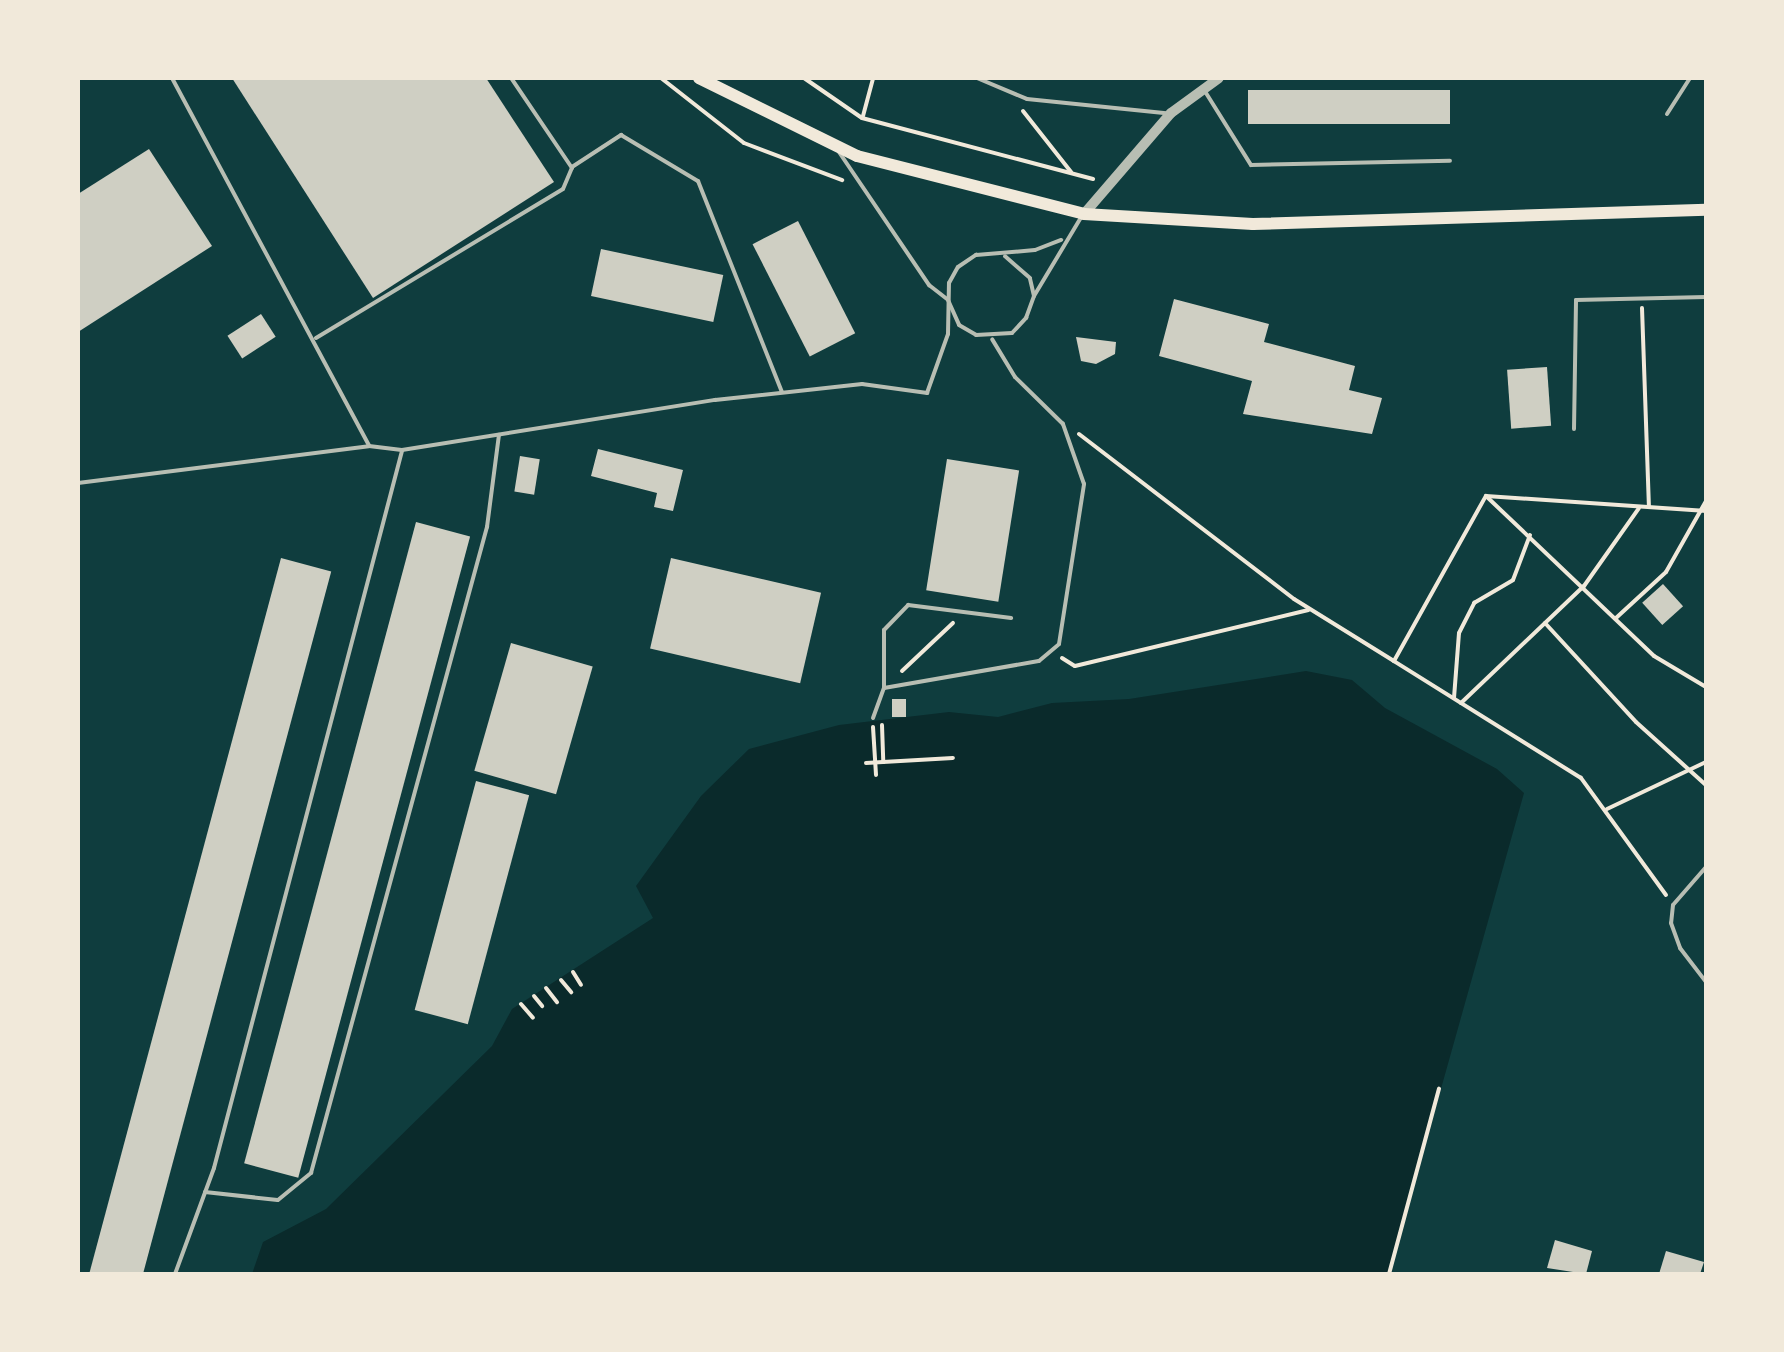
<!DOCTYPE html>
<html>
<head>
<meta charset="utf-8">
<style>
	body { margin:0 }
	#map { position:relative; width:1784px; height:1352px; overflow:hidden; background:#0f3d3e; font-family:Inter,sans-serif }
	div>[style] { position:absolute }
	.water>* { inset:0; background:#0a2a2b }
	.building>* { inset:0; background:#cfcfc3; transform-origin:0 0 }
	.path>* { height:4px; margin:-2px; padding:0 2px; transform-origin:2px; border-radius:2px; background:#f1e9da }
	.service>* { height:4px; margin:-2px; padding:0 2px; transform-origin:2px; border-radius:2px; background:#b8beb3 }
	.tertiary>* { height:10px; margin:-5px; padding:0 5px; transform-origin:5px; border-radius:5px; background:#b8beb3 }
	.primary>* { height:12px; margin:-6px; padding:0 6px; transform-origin:6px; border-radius:6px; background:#f1e9da }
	span { translate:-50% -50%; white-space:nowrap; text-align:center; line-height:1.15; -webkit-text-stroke:10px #f1e9da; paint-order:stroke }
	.frame { position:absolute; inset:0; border:80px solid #f1e9da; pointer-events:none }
</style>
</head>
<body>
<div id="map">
	<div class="water">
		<i style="clip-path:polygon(1306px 671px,1352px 680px,1385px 708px,1497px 769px,1524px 793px,1389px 1274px,252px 1274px,263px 1242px,326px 1209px,492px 1046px,512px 1009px,653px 918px,636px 886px,701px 796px,749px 749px,839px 725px,949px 712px,998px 717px,1052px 703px,1129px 699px)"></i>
	</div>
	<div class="building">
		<i style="clip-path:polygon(232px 78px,486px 78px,554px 182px,373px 298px)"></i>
		<i style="left:1450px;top:90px;width:34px;height:202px;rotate:90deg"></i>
		<i style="clip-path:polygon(149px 149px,212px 246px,78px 332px,78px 194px)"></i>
		<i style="left:798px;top:221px;width:126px;height:51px;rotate:63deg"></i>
		<i style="left:601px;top:249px;width:125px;height:48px;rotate:12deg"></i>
		<i style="clip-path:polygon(1174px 299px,1269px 324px,1264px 342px,1355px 366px,1349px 390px,1382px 398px,1372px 434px,1243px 414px,1252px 381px,1159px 356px)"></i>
		<i style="left:261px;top:314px;width:27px;height:40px;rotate:57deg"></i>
		<i style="clip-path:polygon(1076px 337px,1116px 342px,1115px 354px,1096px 364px,1081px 361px)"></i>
		<i style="left:1547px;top:367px;width:59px;height:40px;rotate:86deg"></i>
		<i style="clip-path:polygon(598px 449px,683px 470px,673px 511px,654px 507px,657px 493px,591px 476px)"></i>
		<i style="left:520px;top:456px;width:20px;height:36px;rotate:9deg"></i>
		<i style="left:947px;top:459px;width:73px;height:133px;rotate:9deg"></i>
		<i style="left:416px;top:522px;width:56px;height:664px;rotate:15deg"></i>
		<i style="left:281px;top:558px;width:52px;height:742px;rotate:15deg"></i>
		<i style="left:671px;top:558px;width:154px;height:93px;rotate:13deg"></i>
		<i style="left:1663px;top:584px;width:30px;height:28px;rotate:48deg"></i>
		<i style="left:511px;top:643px;width:85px;height:133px;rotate:16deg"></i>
		<i style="left:892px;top:699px;width:14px;height:18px"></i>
		<i style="left:476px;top:781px;width:55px;height:237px;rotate:15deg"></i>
		<i style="clip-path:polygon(1555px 1240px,1592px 1251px,1586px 1274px,1547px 1268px)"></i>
		<i style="clip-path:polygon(1666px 1251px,1704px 1262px,1700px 1274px,1659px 1274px)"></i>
	</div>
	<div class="path">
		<i style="left:661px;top:78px;width:105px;rotate:38.1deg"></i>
		<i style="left:744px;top:143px;width:105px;rotate:20.7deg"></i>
		<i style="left:804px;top:78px;width:70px;rotate:34.6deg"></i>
		<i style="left:862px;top:118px;width:239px;rotate:14.8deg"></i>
		<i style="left:1023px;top:111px;width:78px;rotate:51.8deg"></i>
		<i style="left:863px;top:116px;width:39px;rotate:-75deg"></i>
		<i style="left:1642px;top:308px;width:199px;rotate:88deg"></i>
		<i style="left:1079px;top:434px;width:271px;rotate:37.5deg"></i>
		<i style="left:1294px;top:599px;width:118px;rotate:31.8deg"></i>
		<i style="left:1486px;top:496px;width:232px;rotate:43.6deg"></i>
		<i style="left:1654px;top:656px;width:61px;rotate:30.8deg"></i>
		<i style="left:1616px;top:618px;width:68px;rotate:-42.6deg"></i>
		<i style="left:1666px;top:572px;width:81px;rotate:-60.6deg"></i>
		<i style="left:1545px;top:623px;width:134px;rotate:47.4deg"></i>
		<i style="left:1636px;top:722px;width:94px;rotate:42deg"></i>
		<i style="left:1062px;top:658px;width:15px;rotate:32deg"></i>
		<i style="left:1075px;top:666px;width:240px;rotate:-13.5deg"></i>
		<i style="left:902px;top:671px;width:70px;rotate:-43.3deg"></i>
		<i style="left:1454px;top:698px;width:65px;rotate:-85.6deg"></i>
		<i style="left:1459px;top:633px;width:34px;rotate:-63deg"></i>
		<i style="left:1474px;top:603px;width:45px;rotate:-30.5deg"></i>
		<i style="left:1513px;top:580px;width:48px;rotate:-69.3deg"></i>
		<i style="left:1461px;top:703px;width:170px;rotate:-43.6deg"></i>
		<i style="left:1584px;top:586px;width:95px;rotate:-54.8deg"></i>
		<i style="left:882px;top:725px;width:37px;rotate:88deg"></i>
		<i style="left:883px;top:762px;width:70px;rotate:-3.3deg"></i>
		<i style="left:873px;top:727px;width:48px;rotate:86.4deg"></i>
		<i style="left:866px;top:763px;width:17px;rotate:-3deg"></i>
		<i style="left:1607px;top:809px;width:110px;rotate:-25.4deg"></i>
		<i style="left:1666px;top:895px;width:145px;rotate:-126deg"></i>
		<i style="left:1581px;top:778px;width:221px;rotate:-148deg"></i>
		<i style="left:1394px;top:661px;width:189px;rotate:-60.9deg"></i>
		<i style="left:1486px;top:496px;width:221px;rotate:3.9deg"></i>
		<i style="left:573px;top:972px;width:15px;rotate:58deg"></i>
		<i style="left:561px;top:980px;width:16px;rotate:50deg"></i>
		<i style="left:546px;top:988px;width:18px;rotate:52deg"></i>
		<i style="left:534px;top:996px;width:13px;rotate:51deg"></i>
		<i style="left:521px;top:1004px;width:18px;rotate:49deg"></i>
		<i style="left:1389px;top:1274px;width:192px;rotate:-74.9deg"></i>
	</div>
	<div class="service">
		<i style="left:172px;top:78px;width:417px;rotate:61.8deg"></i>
		<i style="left:369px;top:446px;width:33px;rotate:7deg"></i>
		<i style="left:402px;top:450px;width:317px;rotate:-9.1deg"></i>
		<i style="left:715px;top:400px;width:148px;rotate:-6.2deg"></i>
		<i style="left:862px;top:384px;width:66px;rotate:7.9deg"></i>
		<i style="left:927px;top:393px;width:63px;rotate:-70.4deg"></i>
		<i style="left:948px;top:334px;width:51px;rotate:-88.9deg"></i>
		<i style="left:949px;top:283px;width:18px;rotate:-61deg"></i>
		<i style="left:958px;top:267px;width:22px;rotate:-34deg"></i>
		<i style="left:976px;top:255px;width:59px;rotate:-4.8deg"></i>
		<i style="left:1035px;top:250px;width:28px;rotate:-21deg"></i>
		<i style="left:977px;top:78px;width:54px;rotate:22.8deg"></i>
		<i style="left:1027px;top:99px;width:140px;rotate:5.8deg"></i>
		<i style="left:1241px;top:78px;width:92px"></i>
		<i style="left:1206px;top:93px;width:85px;rotate:58deg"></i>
		<i style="left:1251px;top:165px;width:199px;rotate:-1.2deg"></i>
		<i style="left:1667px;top:114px;width:43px;rotate:-57.4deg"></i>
		<i style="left:839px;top:152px;width:161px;rotate:55.9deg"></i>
		<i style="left:929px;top:285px;width:24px;rotate:38deg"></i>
		<i style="left:948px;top:300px;width:27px;rotate:66deg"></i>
		<i style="left:959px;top:325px;width:20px;rotate:30deg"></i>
		<i style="left:976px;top:335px;width:36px;rotate:-3deg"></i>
		<i style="left:1012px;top:333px;width:21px;rotate:-47deg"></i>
		<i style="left:1026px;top:318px;width:23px;rotate:-70deg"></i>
		<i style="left:1034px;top:296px;width:18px;rotate:-103deg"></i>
		<i style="left:1030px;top:278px;width:33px;rotate:-139deg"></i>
		<i style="left:572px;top:167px;width:59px;rotate:-33.1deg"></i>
		<i style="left:621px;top:135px;width:90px;rotate:30.9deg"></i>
		<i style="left:698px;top:181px;width:227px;rotate:68.3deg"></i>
		<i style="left:1034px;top:296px;width:90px;rotate:-59.1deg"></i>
		<i style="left:316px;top:338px;width:288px;rotate:-31.1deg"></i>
		<i style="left:563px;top:189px;width:23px;rotate:-67deg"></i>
		<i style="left:572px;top:168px;width:109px;rotate:-124.1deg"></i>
		<i style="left:1574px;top:429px;width:129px;rotate:-89.1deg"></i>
		<i style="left:1576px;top:300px;width:130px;rotate:-1.3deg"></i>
		<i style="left:78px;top:483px;width:293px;rotate:-7.2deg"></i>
		<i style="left:884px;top:688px;width:58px;rotate:-90deg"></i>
		<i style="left:884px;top:630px;width:35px;rotate:-46deg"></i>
		<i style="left:908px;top:605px;width:104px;rotate:7.2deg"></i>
		<i style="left:873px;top:718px;width:32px;rotate:-70deg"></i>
		<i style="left:884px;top:688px;width:157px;rotate:-9.9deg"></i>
		<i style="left:1039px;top:661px;width:26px;rotate:-40deg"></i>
		<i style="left:1059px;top:644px;width:162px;rotate:-81.1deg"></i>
		<i style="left:1084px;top:484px;width:64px;rotate:-109.3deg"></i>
		<i style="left:1063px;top:424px;width:67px;rotate:-135.6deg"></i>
		<i style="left:1015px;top:377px;width:44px;rotate:-121.2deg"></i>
		<i style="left:1706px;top:867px;width:50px;rotate:131deg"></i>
		<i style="left:1673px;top:905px;width:18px;rotate:96deg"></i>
		<i style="left:1671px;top:923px;width:27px;rotate:70deg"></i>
		<i style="left:1680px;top:948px;width:43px;rotate:52.6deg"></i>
		<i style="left:205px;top:1192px;width:73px;rotate:6.3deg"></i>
		<i style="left:278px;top:1200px;width:43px;rotate:-39.3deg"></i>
		<i style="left:311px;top:1173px;width:670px;rotate:-74.76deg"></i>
		<i style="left:487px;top:527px;width:93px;rotate:-82.6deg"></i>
		<i style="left:175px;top:1274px;width:113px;rotate:-69.8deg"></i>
		<i style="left:214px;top:1168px;width:741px;rotate:-75.31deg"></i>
	</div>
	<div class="tertiary">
		<i style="left:1084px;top:214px;width:133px;rotate:-49.3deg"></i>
		<i style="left:1171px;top:113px;width:59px;rotate:-36.1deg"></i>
	</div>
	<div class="primary">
		<i style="left:699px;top:78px;width:176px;rotate:26.3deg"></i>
		<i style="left:857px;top:156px;width:234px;rotate:14.3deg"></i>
		<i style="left:1084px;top:214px;width:169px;rotate:3.4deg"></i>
		<i style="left:1253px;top:224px;width:453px;rotate:-1.8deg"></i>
	</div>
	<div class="frame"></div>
</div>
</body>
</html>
